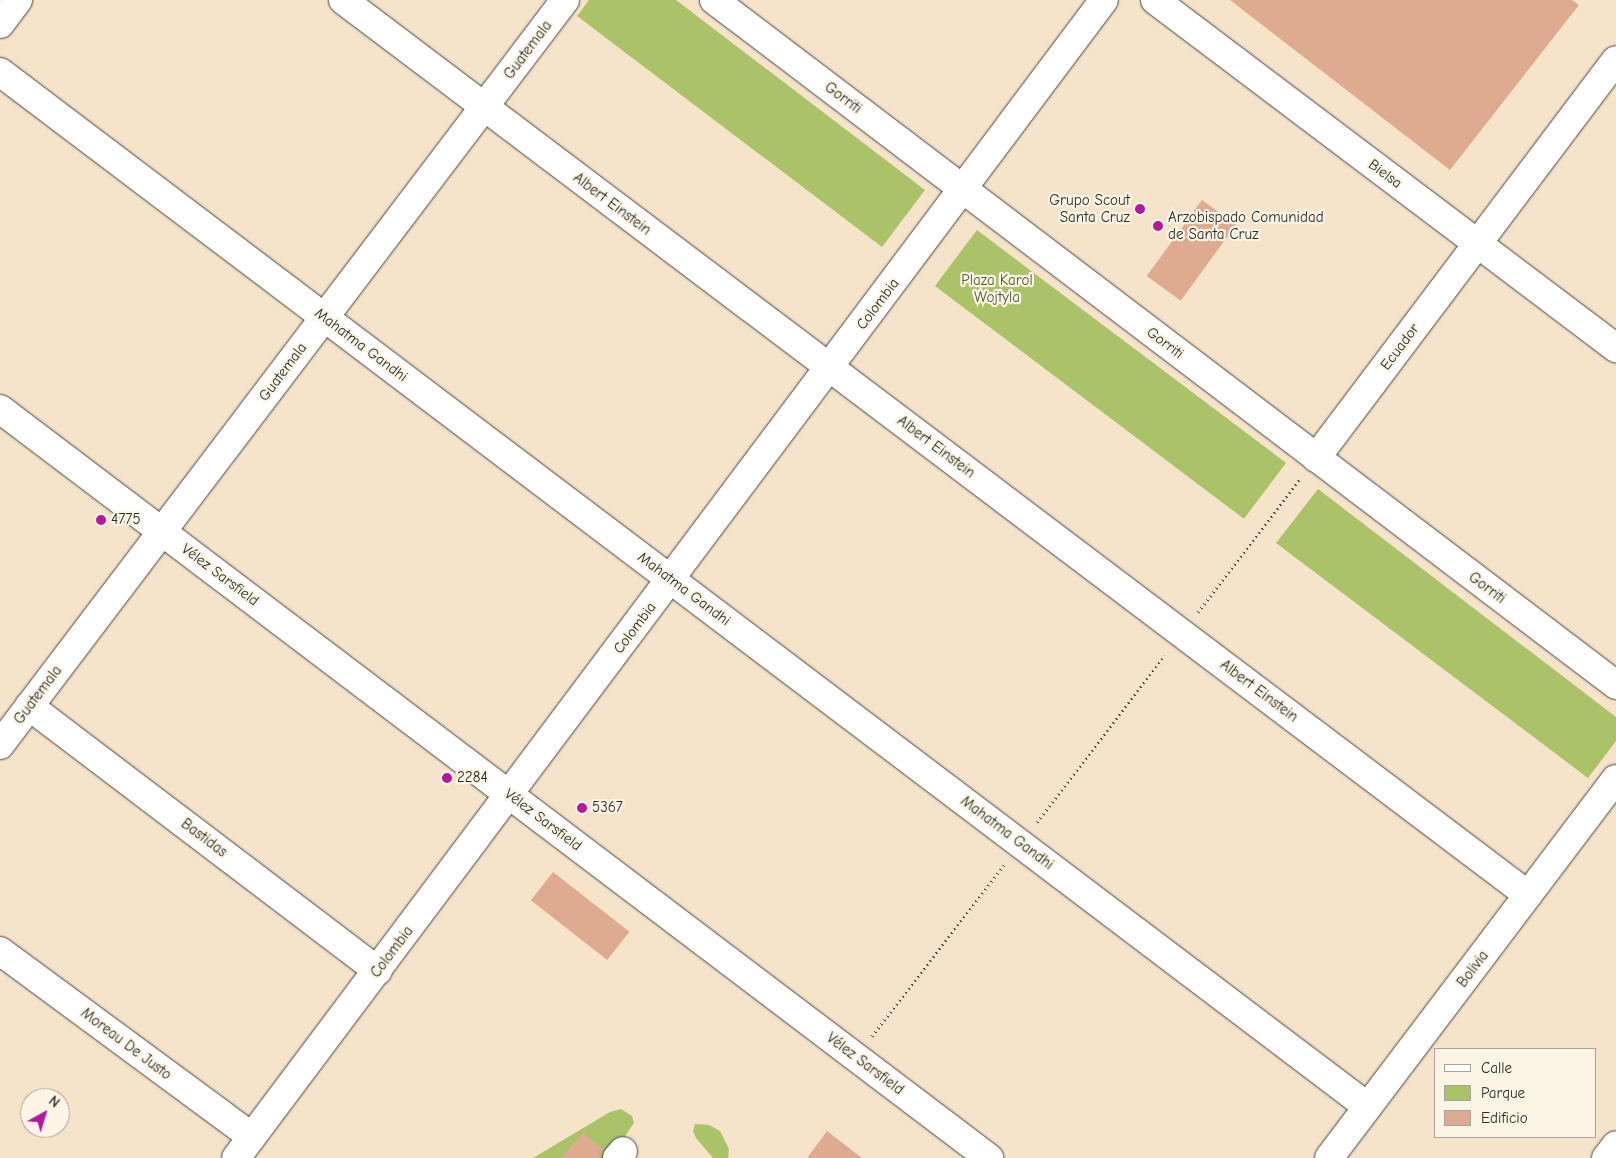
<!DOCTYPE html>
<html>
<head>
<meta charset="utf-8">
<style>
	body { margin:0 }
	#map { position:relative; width:1616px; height:1158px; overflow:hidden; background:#f6e4ca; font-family:"Comic Neue",sans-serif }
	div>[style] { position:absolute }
	.green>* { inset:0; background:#abc368; transform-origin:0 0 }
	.building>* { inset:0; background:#deab91; transform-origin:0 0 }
	.path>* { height:3px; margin-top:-1.5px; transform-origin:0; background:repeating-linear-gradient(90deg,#494743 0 1px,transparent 0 5px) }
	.roads { filter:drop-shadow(0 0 1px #494743) drop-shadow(0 0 1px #494743) }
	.minor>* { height:28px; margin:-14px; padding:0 14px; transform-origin:14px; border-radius:14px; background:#fff }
	.dots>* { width:14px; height:14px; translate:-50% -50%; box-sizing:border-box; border:2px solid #fcf5e5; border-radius:50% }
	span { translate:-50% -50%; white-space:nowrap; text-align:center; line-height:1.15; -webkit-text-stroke:4.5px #fcf5e5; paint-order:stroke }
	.street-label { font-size:15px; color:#2b2b2b }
	.poi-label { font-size:15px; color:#2b2b2b }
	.right { translate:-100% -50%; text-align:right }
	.left { translate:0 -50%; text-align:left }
	.park-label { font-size:15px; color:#51593d }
	.legend { position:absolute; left:1434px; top:1048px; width:162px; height:90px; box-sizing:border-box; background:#fcf5e5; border:1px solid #a8a49b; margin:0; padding:6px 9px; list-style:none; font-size:15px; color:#2b2b2b }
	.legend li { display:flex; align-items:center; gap:10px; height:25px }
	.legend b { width:25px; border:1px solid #a8a49b }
	.north { position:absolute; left:20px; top:1088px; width:50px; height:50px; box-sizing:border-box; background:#fcf5e5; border:1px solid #a8a49b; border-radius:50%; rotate:39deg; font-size:14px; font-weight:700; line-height:20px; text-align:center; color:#2b2b2b }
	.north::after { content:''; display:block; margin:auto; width:18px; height:22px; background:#b5179e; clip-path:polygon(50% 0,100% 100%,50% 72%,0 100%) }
</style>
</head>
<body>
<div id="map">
	<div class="green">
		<i style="clip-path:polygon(589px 0,676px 0,925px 190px,882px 247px,577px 16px)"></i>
		<i style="left:977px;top:230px;width:387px;height:70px;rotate:37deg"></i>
		<i style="clip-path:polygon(1318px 489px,1616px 717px,1616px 741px,1588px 778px,1276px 543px)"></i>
		<i style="clip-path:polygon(621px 1109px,632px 1116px,634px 1123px,610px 1158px,533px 1158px,610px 1112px)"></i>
		<i style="clip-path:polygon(695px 1124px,709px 1125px,720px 1131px,729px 1149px,728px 1158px,713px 1158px,696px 1138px,693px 1131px)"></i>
	</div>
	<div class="building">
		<i style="clip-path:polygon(1230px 0,1572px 0,1579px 5px,1450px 170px)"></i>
		<i style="left:1202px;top:200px;width:42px;height:94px;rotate:36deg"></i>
		<i style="left:553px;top:872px;width:97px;height:36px;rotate:38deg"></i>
		<i style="clip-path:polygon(827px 1131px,862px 1158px,807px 1158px)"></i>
		<i style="clip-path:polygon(583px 1133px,604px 1150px,597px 1158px,561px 1158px)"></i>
	</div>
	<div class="path">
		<i style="left:1198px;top:612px;width:169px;rotate:-52.5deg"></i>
		<i style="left:1037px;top:822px;width:210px;rotate:-52.5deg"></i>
		<i style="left:872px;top:1036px;width:216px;rotate:-52.3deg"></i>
	</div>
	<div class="roads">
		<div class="minor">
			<i style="left:343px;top:0;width:1485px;rotate:37.06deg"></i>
			<i style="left:714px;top:0;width:1133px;rotate:37.21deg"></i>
			<i style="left:1155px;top:0;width:578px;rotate:37.05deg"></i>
			<i style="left:0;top:24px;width:30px;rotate:-53deg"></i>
			<i style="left:0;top:72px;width:1715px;rotate:37.11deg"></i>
			<i style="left:0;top:409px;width:1241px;rotate:37.14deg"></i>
			<i style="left:1316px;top:458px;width:498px;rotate:-53deg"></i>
			<i style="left:29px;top:706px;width:438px;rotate:37.2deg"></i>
			<i style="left:0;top:745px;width:935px;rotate:-52.82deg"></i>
			<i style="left:0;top:951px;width:313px;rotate:36.4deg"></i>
			<i style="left:236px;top:1158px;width:1447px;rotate:-53.15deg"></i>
			<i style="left:617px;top:1158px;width:9px;rotate:-49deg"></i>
			<i style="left:1329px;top:1158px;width:475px;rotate:-52.9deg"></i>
			<i style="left:1606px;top:1158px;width:16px;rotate:-52deg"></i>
		</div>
	</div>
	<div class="dots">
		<i style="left:1140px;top:209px;background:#b5179e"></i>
		<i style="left:1158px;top:226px;background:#b5179e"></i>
		<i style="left:101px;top:520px;background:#b5179e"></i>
		<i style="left:447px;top:778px;background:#b5179e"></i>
		<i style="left:582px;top:808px;background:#b5179e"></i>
	</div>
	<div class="street-label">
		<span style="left:528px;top:50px;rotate:-53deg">Guatemala</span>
		<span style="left:843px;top:98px;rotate:37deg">Gorriti</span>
		<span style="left:1385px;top:174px;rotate:37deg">Bielsa</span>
		<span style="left:612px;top:204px;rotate:37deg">Albert Einstein</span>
		<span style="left:878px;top:304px;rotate:-53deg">Colombia</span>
		<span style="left:1165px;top:343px;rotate:37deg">Gorriti</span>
		<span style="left:361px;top:345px;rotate:37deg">Mahatma Gandhi</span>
		<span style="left:1400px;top:347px;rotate:-53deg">Ecuador</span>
		<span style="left:283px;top:372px;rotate:-53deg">Guatemala</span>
		<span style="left:936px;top:447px;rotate:37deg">Albert Einstein</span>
		<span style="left:220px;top:575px;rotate:37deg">Vélez Sarsfield</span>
		<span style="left:1487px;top:588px;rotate:37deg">Gorriti</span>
		<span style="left:684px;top:589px;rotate:37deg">Mahatma Gandhi</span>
		<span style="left:635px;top:628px;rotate:-53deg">Colombia</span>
		<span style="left:1259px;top:691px;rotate:37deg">Albert Einstein</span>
		<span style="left:38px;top:695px;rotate:-53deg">Guatemala</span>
		<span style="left:543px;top:820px;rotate:37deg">Vélez Sarsfield</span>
		<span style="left:1007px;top:833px;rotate:37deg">Mahatma Gandhi</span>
		<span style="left:204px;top:838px;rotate:37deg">Bastidas</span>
		<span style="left:392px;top:952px;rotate:-53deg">Colombia</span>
		<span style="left:1473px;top:969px;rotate:-53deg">Bolivia</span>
		<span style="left:126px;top:1044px;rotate:37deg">Moreau De Justo</span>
		<span style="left:865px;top:1064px;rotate:37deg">Vélez Sarsfield</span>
	</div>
	<div class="poi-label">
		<span class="right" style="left:1130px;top:209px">Grupo Scout<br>Santa Cruz</span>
		<span class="left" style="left:1168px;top:226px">Arzobispado Comunidad<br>de Santa Cruz</span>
		<span class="left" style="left:111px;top:520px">4775</span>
		<span class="left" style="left:457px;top:778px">2284</span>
		<span class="left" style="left:592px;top:808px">5367</span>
	</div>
	<div class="park-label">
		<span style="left:997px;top:289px">Plaza Karol<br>Wojtyla</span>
	</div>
	<ul class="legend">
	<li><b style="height:6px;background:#fff"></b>Calle</li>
	<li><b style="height:14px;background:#abc368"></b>Parque</li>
	<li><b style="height:14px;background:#deab91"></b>Edificio</li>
	</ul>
	<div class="north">N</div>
</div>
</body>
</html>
